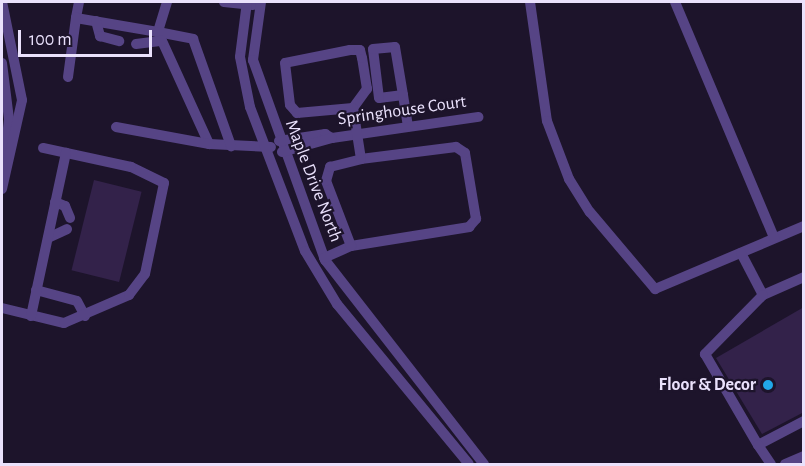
<!DOCTYPE html>
<html>
<head>
<meta charset="utf-8">
<style>
	body { margin:0 }
	#map { position:relative; width:805px; height:466px; overflow:hidden; background:#1d142b; font-family:"Alegreya Sans",sans-serif }
	div>[style] { position:absolute }
	.building>* { inset:0; background:#33224a; transform-origin:0 0 }
	.minor>* { height:10px; margin:-5px; padding:0 5px; transform-origin:5px; border-radius:5px; background:#564485 }
	.dots>* { width:16px; height:16px; translate:-50% -50%; box-sizing:border-box; border:3px solid #1d142b; border-radius:50% }
	span { translate:-50% -50%; white-space:nowrap; text-align:center; line-height:1.15; -webkit-text-stroke:4.5px #1d142b; paint-order:stroke }
	.street-label { font-size:18px; color:#eae1fc }
	.poi-label { font-size:18px; color:#eae1fc; font-weight:700 }
	.right { translate:-100% -50%; text-align:right }
	.frame { position:absolute; inset:0; border:3px solid #eae1fc; pointer-events:none }
	.scale { position:absolute; left:18px; top:30px; width:134px; height:27px; box-sizing:border-box; border:3px solid #eae1fc; border-top:0; padding-left:8px; font-size:18px; line-height:21px; white-space:nowrap; color:#eae1fc; -webkit-text-stroke:4px #1d142b; paint-order:stroke }
</style>
</head>
<body>
<div id="map">
	<div class="building">
		<i style="left:94px;top:180px;width:49px;height:93px;rotate:14deg"></i>
		<i style="clip-path:polygon(804px 307px,804px 412px,762px 434px,716px 358px)"></i>
	</div>
	<div class="minor">
		<i style="left:79px;top:2px;width:16px;rotate:101deg"></i>
		<i style="left:76px;top:18px;width:83px;rotate:9.7deg"></i>
		<i style="left:158px;top:32px;width:123px;rotate:65.5deg"></i>
		<i style="left:209px;top:144px;width:62px;rotate:2.8deg"></i>
		<i style="left:167px;top:2px;width:31px;rotate:107deg"></i>
		<i style="left:158px;top:32px;width:36px;rotate:11deg"></i>
		<i style="left:193px;top:39px;width:114px;rotate:70.4deg"></i>
		<i style="left:224px;top:2px;width:29px;rotate:6deg"></i>
		<i style="left:247px;top:2px;width:55px;rotate:97.3deg"></i>
		<i style="left:240px;top:57px;width:51px;rotate:78.7deg"></i>
		<i style="left:250px;top:107px;width:154px;rotate:69.1deg"></i>
		<i style="left:305px;top:251px;width:62px;rotate:58.9deg"></i>
		<i style="left:337px;top:304px;width:207px;rotate:50.5deg"></i>
		<i style="left:261px;top:2px;width:59px;rotate:97.9deg"></i>
		<i style="left:253px;top:60px;width:213px;rotate:70.2deg"></i>
		<i style="left:325px;top:260px;width:259px;rotate:52.1deg"></i>
		<i style="left:530px;top:2px;width:120px;rotate:81.9deg"></i>
		<i style="left:547px;top:121px;width:62px;rotate:69.2deg"></i>
		<i style="left:569px;top:179px;width:39px;rotate:58deg"></i>
		<i style="left:590px;top:212px;width:101px;rotate:49.8deg"></i>
		<i style="left:655px;top:289px;width:162px;rotate:-22.9deg"></i>
		<i style="left:675px;top:2px;width:256px;rotate:67.2deg"></i>
		<i style="left:96px;top:21px;width:16px;rotate:75deg"></i>
		<i style="left:100px;top:36px;width:20px;rotate:15deg"></i>
		<i style="left:136px;top:44px;width:26px;rotate:-7deg"></i>
		<i style="left:2px;top:63px;width:56px;rotate:82.9deg"></i>
		<i style="left:9px;top:119px;width:55px;rotate:96.2deg"></i>
		<i style="left:68px;top:77px;width:60px;rotate:-82.3deg"></i>
		<i style="left:403px;top:95px;width:24px;rotate:173deg"></i>
		<i style="left:379px;top:98px;width:49px;rotate:-97deg"></i>
		<i style="left:373px;top:49px;width:22px;rotate:-5deg"></i>
		<i style="left:395px;top:47px;width:49px;rotate:80.5deg"></i>
		<i style="left:403px;top:95px;width:32px;rotate:81deg"></i>
		<i style="left:116px;top:127px;width:95px;rotate:10.4deg"></i>
		<i style="left:332px;top:138px;width:148px;rotate:-8.2deg"></i>
		<i style="left:279px;top:141px;width:47px;rotate:-8.7deg"></i>
		<i style="left:325px;top:134px;width:8px;rotate:30deg"></i>
		<i style="left:332px;top:138px;width:52px;rotate:164.4deg"></i>
		<i style="left:2px;top:189px;width:91px;rotate:-77.3deg"></i>
		<i style="left:22px;top:100px;width:100px;rotate:-101.5deg"></i>
		<i style="left:55px;top:202px;width:11px;rotate:22deg"></i>
		<i style="left:65px;top:206px;width:13px;rotate:67deg"></i>
		<i style="left:48px;top:238px;width:21px;rotate:-25deg"></i>
		<i style="left:351px;top:246px;width:120px;rotate:-9.1deg"></i>
		<i style="left:469px;top:227px;width:11px;rotate:-49deg"></i>
		<i style="left:476px;top:219px;width:67px;rotate:-99.5deg"></i>
		<i style="left:465px;top:153px;width:11px;rotate:-146deg"></i>
		<i style="left:456px;top:147px;width:96px;rotate:172.8deg"></i>
		<i style="left:741px;top:253px;width:47px;rotate:62.4deg"></i>
		<i style="left:324px;top:258px;width:30px;rotate:-24deg"></i>
		<i style="left:351px;top:246px;width:70px;rotate:-111deg"></i>
		<i style="left:326px;top:181px;width:15px;rotate:-74deg"></i>
		<i style="left:330px;top:167px;width:32px;rotate:-14deg"></i>
		<i style="left:361px;top:159px;width:52px;rotate:-98.9deg"></i>
		<i style="left:353px;top:108px;width:24px;rotate:-54deg"></i>
		<i style="left:367px;top:89px;width:31px;rotate:-99deg"></i>
		<i style="left:362px;top:58px;width:8px;rotate:-104deg"></i>
		<i style="left:360px;top:50px;width:10px;rotate:180deg"></i>
		<i style="left:350px;top:50px;width:66px;rotate:168.7deg"></i>
		<i style="left:285px;top:63px;width:42px;rotate:83.2deg"></i>
		<i style="left:290px;top:105px;width:11px;rotate:49deg"></i>
		<i style="left:297px;top:113px;width:56px;rotate:-5.1deg"></i>
		<i style="left:804px;top:277px;width:45px;rotate:156.3deg"></i>
		<i style="left:763px;top:295px;width:83px;rotate:134.5deg"></i>
		<i style="left:705px;top:354px;width:105px;rotate:59.8deg"></i>
		<i style="left:758px;top:445px;width:52px;rotate:-27.6deg"></i>
		<i style="left:36px;top:290px;width:42px;rotate:15deg"></i>
		<i style="left:77px;top:301px;width:17px;rotate:62deg"></i>
		<i style="left:2px;top:308px;width:64px;rotate:13.6deg"></i>
		<i style="left:64px;top:323px;width:71px;rotate:-23.3deg"></i>
		<i style="left:129px;top:295px;width:26px;rotate:-53deg"></i>
		<i style="left:145px;top:274px;width:93px;rotate:-78.2deg"></i>
		<i style="left:164px;top:183px;width:37px;rotate:-154deg"></i>
		<i style="left:131px;top:167px;width:90px;rotate:-167.8deg"></i>
		<i style="left:31px;top:316px;width:167px;rotate:-77.9deg"></i>
		<i style="left:758px;top:445px;width:23px;rotate:56deg"></i>
		<i style="left:785px;top:464px;width:21px;rotate:-23deg"></i>
	</div>
	<div class="dots">
		<i style="left:768px;top:385px;background:#21a7e8"></i>
	</div>
	<div class="street-label">
		<span style="left:402px;top:111px;rotate:-8deg">Springhouse Court</span>
		<span style="left:313px;top:181px;rotate:69deg">Maple Drive North</span>
	</div>
	<div class="poi-label">
		<span class="right" style="left:756px;top:385px">Floor &amp; Decor</span>
	</div>
	<div class="frame"></div>
	<div class="scale">100 m</div>
</div>
</body>
</html>
